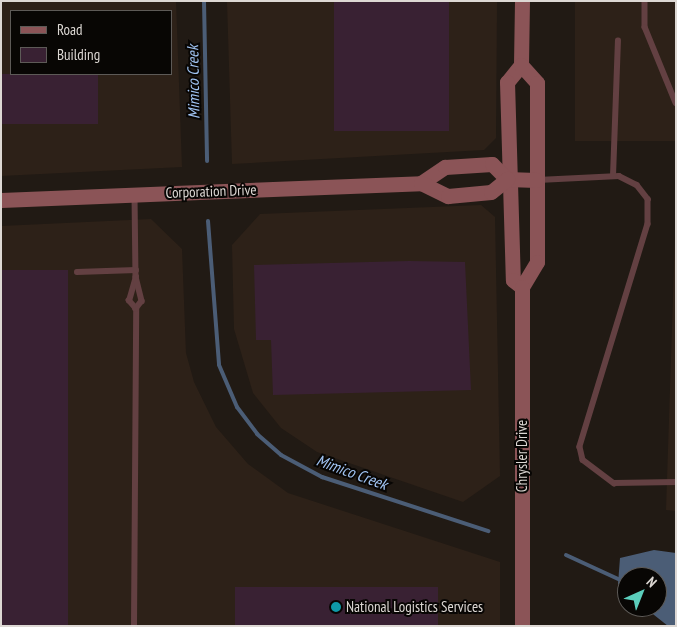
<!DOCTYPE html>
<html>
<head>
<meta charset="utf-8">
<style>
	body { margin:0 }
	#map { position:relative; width:677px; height:627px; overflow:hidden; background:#211a14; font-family:"PT Sans Narrow",sans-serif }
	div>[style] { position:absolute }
	.built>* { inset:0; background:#2d2118; transform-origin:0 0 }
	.water>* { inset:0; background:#4b5d76 }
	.stream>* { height:4px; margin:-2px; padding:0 2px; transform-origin:2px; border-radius:2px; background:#4b5d76 }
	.building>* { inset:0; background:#392133; transform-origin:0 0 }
	.lane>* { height:5.5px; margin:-2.75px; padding:0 2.75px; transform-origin:2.75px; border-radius:2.75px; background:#634042 }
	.secondary>* { height:15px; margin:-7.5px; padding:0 7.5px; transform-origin:7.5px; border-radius:7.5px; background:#8b5457 }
	.dots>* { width:14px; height:14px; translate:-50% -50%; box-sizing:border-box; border:2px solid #080604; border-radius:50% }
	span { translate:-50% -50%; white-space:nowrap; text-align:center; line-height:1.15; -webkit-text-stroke:4px #080604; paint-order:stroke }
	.street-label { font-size:15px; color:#ddd8d4 }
	.poi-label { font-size:15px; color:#ddd8d4 }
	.left { translate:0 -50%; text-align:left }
	.water-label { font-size:16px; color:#a0c3f2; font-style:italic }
	.frame { position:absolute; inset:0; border:2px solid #ddd8d4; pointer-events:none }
	.legend { position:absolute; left:10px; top:10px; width:162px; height:65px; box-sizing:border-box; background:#080604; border:1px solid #5d5a57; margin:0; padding:6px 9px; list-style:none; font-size:15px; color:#ddd8d4 }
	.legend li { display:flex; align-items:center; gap:10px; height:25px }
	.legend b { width:25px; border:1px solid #5d5a57 }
	.north { position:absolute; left:617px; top:567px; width:50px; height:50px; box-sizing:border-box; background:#080604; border:1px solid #5d5a57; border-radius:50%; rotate:44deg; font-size:14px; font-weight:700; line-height:20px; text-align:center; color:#ddd8d4 }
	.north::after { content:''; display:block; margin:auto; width:18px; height:22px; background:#5bcebc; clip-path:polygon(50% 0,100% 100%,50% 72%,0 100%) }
</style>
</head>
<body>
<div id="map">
	<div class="built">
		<i style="clip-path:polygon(evenodd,1px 1px,176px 1px,182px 167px,1px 176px,1px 1px,11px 11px,171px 11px,171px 74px,11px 74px,11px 11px)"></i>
		<i style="clip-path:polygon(227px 1px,497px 1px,496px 138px,484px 150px,232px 164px)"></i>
		<i style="left:575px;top:1px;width:101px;height:140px"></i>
		<i style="clip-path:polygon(481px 205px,495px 217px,500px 476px,463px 502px,317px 452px,281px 428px,253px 393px,234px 329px,232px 245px,260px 214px)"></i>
		<i style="clip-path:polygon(676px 206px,676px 511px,666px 510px)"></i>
		<i style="clip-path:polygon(151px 219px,182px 249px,186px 353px,194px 382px,216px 427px,248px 464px,288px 493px,500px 562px,500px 626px,1px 626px,1px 226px)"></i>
	</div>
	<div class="water">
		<i style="clip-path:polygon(654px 550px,676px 553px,676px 626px,668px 626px,644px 607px,657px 607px,657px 577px,627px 577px,627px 592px,618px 584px,620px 558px)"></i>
	</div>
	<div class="stream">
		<i style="left:204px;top:1px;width:160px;rotate:88.9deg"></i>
		<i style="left:208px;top:221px;width:144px;rotate:85.6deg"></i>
		<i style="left:219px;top:365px;width:46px;rotate:66.8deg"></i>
		<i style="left:237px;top:407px;width:34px;rotate:53deg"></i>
		<i style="left:257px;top:434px;width:32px;rotate:41deg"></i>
		<i style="left:281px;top:455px;width:47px;rotate:28.2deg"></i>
		<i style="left:322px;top:477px;width:175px;rotate:18deg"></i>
		<i style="left:566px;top:555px;width:67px;rotate:24.7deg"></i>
	</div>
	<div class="building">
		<i style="left:334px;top:1px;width:115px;height:130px"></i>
		<i style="left:1px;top:74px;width:97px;height:50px"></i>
		<i style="clip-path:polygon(409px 261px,465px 262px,471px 390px,273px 395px,271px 340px,256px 340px,254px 265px)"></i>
		<i style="left:1px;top:270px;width:67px;height:356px"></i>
		<i style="left:235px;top:587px;width:203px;height:39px"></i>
	</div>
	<div class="lane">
		<i style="left:645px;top:1px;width:26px;rotate:90deg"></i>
		<i style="left:645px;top:27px;width:82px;rotate:67.8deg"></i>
		<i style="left:613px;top:176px;width:135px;rotate:-87.9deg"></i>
		<i style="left:538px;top:180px;width:81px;rotate:-2.8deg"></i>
		<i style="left:619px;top:176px;width:20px;rotate:27deg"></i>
		<i style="left:637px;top:185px;width:18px;rotate:52deg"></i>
		<i style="left:648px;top:199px;width:25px;rotate:90deg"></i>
		<i style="left:648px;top:224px;width:233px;rotate:107deg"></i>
		<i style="left:580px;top:447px;width:13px;rotate:77deg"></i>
		<i style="left:583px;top:460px;width:39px;rotate:37deg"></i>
		<i style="left:614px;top:483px;width:62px;rotate:-0.9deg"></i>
		<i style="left:135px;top:196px;width:81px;rotate:89.3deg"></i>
		<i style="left:77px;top:272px;width:59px;rotate:-1.9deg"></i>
		<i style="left:134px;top:626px;width:317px;rotate:-89.6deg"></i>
		<i style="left:136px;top:309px;width:11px;rotate:-131deg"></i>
		<i style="left:129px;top:301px;width:25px;rotate:-74deg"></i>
		<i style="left:136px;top:277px;width:25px;rotate:76deg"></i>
		<i style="left:142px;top:301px;width:10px;rotate:127deg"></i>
	</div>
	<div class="secondary">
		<i style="left:522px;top:1px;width:64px;rotate:90.9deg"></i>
		<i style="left:521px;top:65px;width:22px;rotate:129deg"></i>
		<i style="left:507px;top:82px;width:198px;rotate:88.3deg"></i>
		<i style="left:513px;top:280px;width:11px;rotate:38deg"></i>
		<i style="left:521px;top:65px;width:24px;rotate:48deg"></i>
		<i style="left:537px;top:83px;width:179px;rotate:90deg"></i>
		<i style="left:537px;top:262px;width:29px;rotate:121deg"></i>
		<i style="left:522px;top:287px;width:339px;rotate:90deg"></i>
		<i style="left:421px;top:183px;width:29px;rotate:-34deg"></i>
		<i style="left:445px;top:167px;width:47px;rotate:-3.7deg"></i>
		<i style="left:492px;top:164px;width:21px;rotate:45deg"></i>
		<i style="left:507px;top:179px;width:29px;rotate:2deg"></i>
		<i style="left:1px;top:200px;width:420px;rotate:-2.3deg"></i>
		<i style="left:421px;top:183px;width:30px;rotate:26deg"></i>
		<i style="left:448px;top:196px;width:43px;rotate:-5.3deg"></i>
		<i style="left:491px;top:192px;width:21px;rotate:-39deg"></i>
	</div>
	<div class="dots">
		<i style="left:336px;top:607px;background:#0f9aa8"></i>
	</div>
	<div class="street-label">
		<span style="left:211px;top:191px;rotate:-2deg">Corporation Drive</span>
		<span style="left:522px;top:456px;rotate:-90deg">Chrysler Drive</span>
	</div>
	<div class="poi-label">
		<span class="left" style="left:346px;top:607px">National Logistics Services</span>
	</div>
	<div class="water-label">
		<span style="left:193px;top:82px;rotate:-91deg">Mimico Creek</span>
		<span style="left:352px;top:472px;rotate:20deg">Mimico Creek</span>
	</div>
	<div class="frame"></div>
	<ul class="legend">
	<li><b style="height:6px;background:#8b5457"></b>Road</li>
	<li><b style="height:14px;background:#392133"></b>Building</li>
	</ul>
	<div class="north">N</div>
</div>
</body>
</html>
